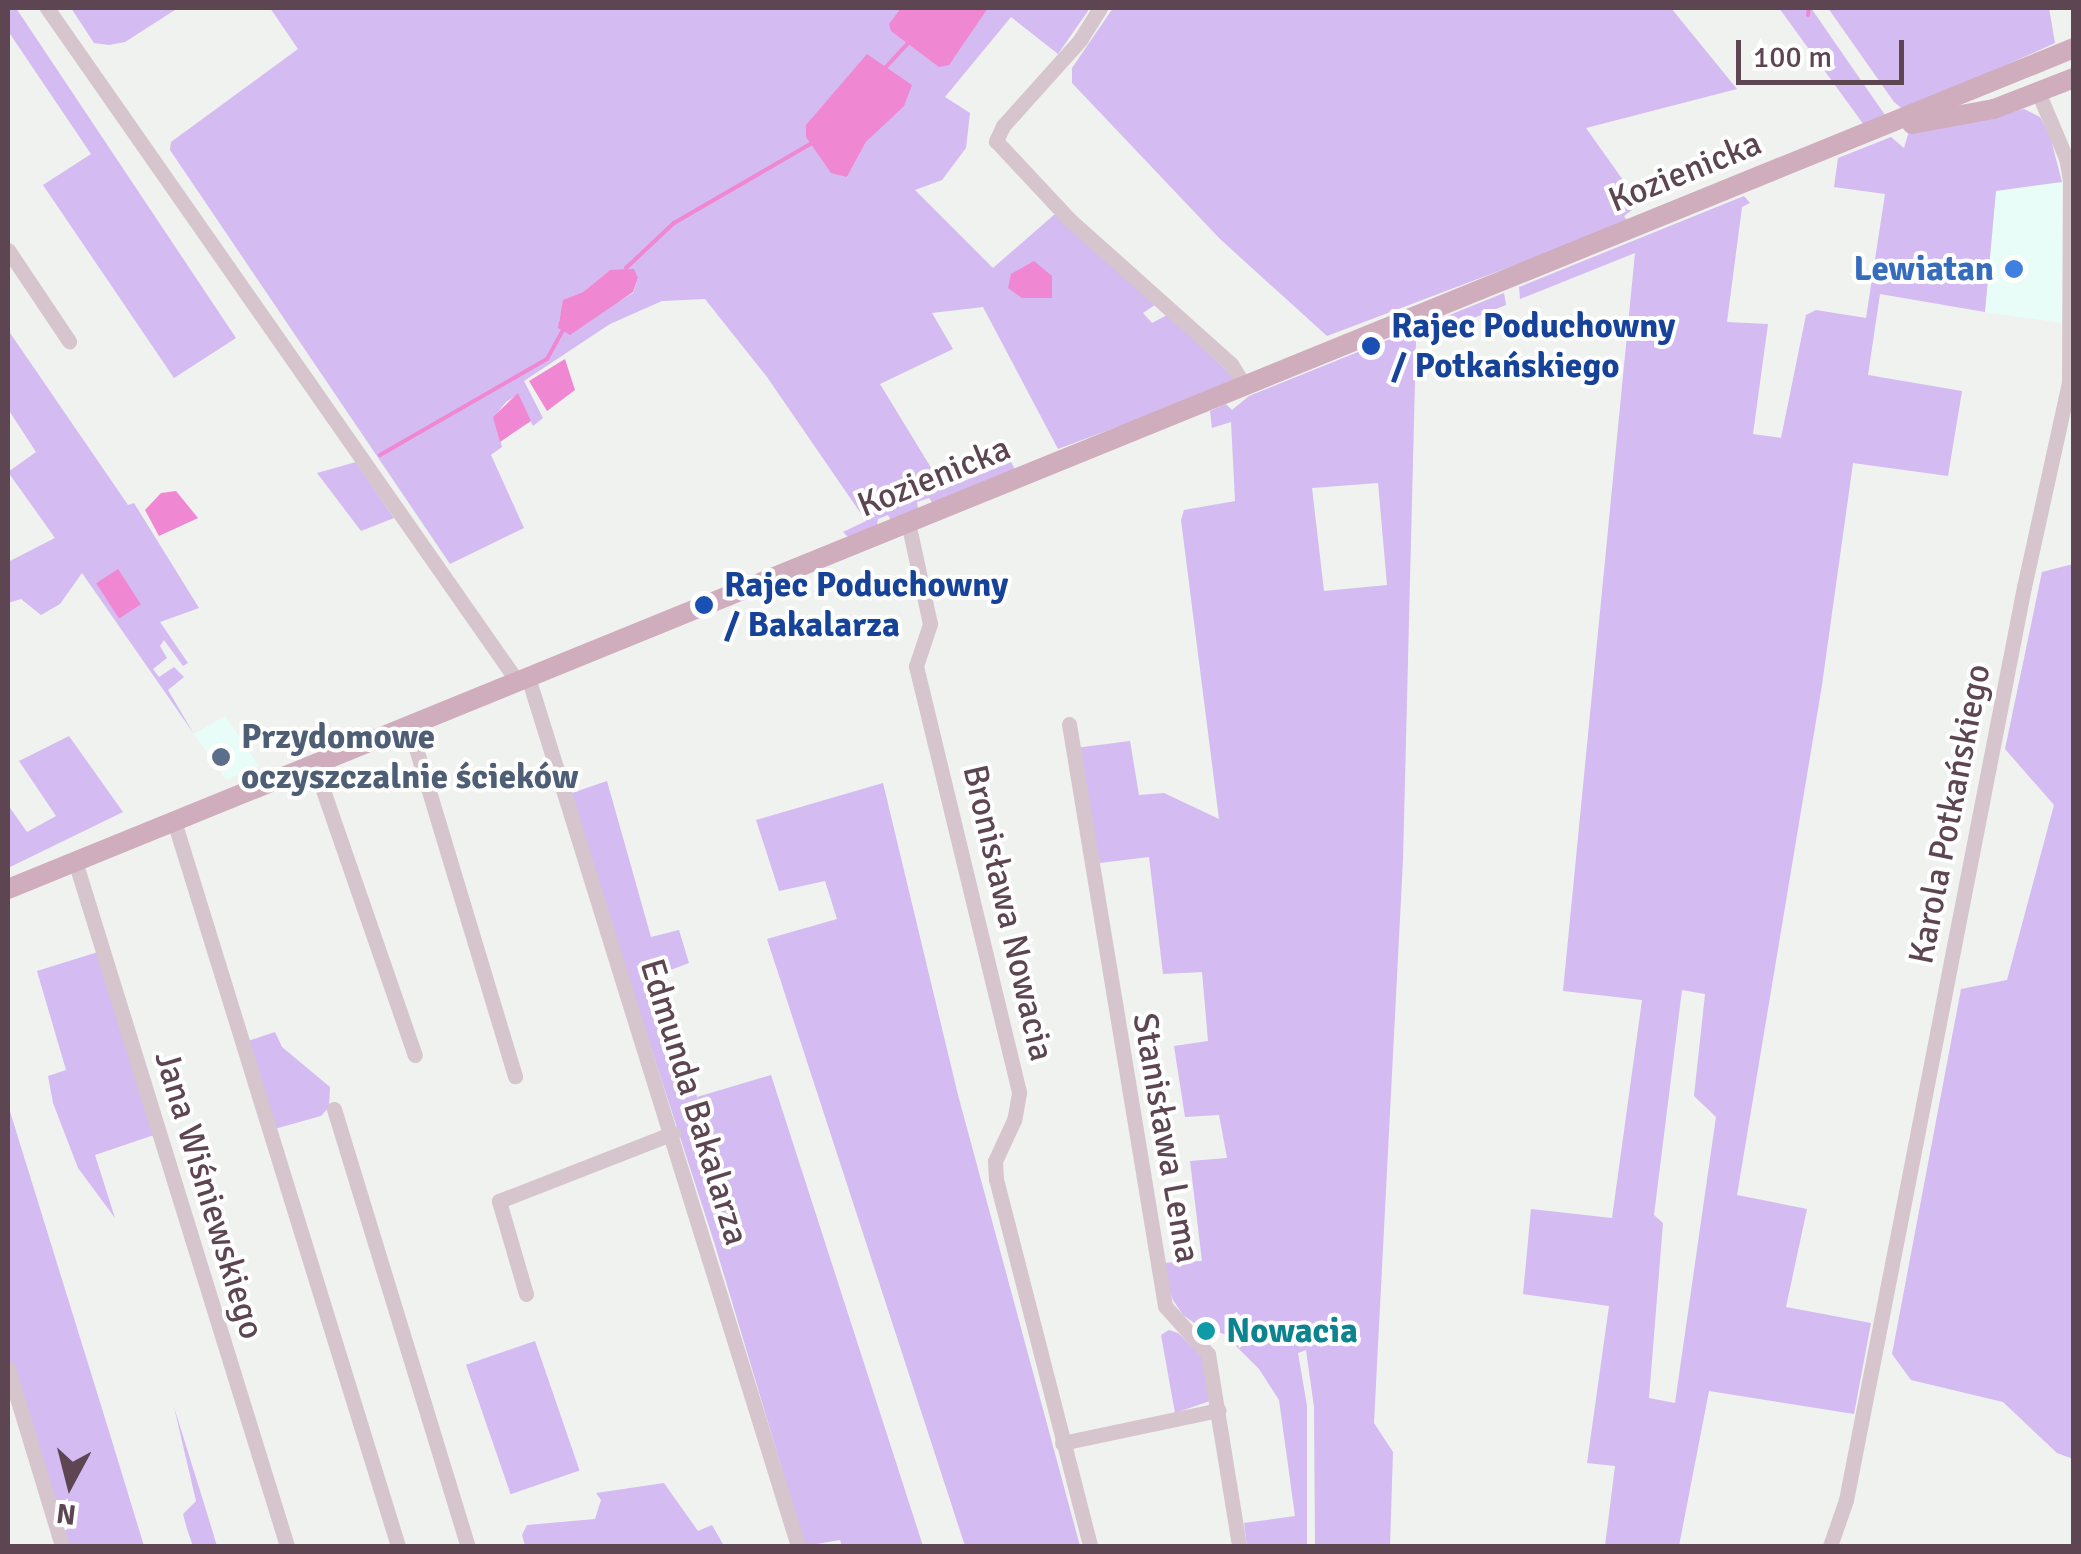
<!DOCTYPE html>
<html>
<head>
<meta charset="utf-8">
<style>
	body { margin:0 }
	#map { position:relative; width:2081px; height:1554px; overflow:hidden; background:#eff2ef; font-family:Signika,sans-serif }
	div>[style] { position:absolute }
	.commercial>* { inset:0; background:#e8fdf8 }
	.green>* { inset:0; background:#d4bbf1; transform-origin:0 0 }
	.water>* { inset:0; background:#f087d2; transform-origin:0 0 }
	.stream>* { height:4px; margin:-2px; padding:0 2px; transform-origin:2px; border-radius:2px; background:#f087d2 }
	.minor>* { height:15px; margin:-7.5px; padding:0 7.5px; transform-origin:7.5px; border-radius:7.5px; background:#d6c5cd }
	.major>* { height:20px; margin:-10px; padding:0 10px; transform-origin:10px; border-radius:10px; background:#cfadbc }
	.dots>* { width:28px; height:28px; translate:-50% -50%; box-sizing:border-box; border:5px solid #fff; border-radius:50% }
	span { translate:-50% -50%; white-space:nowrap; text-align:center; line-height:1.15; -webkit-text-stroke:8px #fff; paint-order:stroke }
	.street-label { font-size:35px; color:#5d4651 }
	.shop-label { font-size:35px; color:#366cbe; font-weight:700 }
	.right { translate:-100% -50%; text-align:right }
	.transit-label { font-size:35px; color:#164399; font-weight:700 }
	.left { translate:0 -50%; text-align:left }
	.service-label { font-size:35px; color:#4e5e75; font-weight:700 }
	.culture-label { font-size:35px; color:#0d838f; font-weight:700 }
	.frame { position:absolute; inset:0; border:10px solid #5d4651; pointer-events:none }
	.north { position:absolute; left:20px; top:1434px; width:100px; height:100px; -webkit-text-stroke:8px #fff; paint-order:stroke; rotate:187deg; font-size:28px; font-weight:700; line-height:40px; text-align:center; color:#5d4651 }
	.north::after { content:''; display:block; margin:auto; width:35px; height:45px; background:#5d4651; clip-path:polygon(50% 0,100% 100%,50% 72%,0 100%) }
	.scale { position:absolute; left:1736px; top:40px; width:168px; height:45px; box-sizing:border-box; border:5px solid #5d4651; border-top:0; padding-left:12px; font-size:30px; line-height:35px; white-space:nowrap; color:#5d4651; -webkit-text-stroke:8px #fff; paint-order:stroke }
</style>
</head>
<body>
<div id="map">
	<div class="commercial">
		<i style="clip-path:polygon(2062px 182px,2062px 323px,1985px 312px,1996px 190px)"></i>
		<i style="clip-path:polygon(225px 716px,259px 766px,226px 780px,194px 734px)"></i>
	</div>
	<div class="green">
		<i style="clip-path:polygon(8px 8px,16px 8px,236px 338px,174px 378px,43px 185px,91px 154px,8px 31px)"></i>
		<i style="clip-path:polygon(71px 8px,178px 8px,125px 42px,109px 45px,94px 43px)"></i>
		<i style="clip-path:polygon(evenodd,270px 8px,1090px 8px,1058px 54px,1011px 17px,945px 97px,970px 113px,966px 148px,942px 180px,915px 190px,993px 268px,1055px 214px,1155px 305px,1143px 313px,1152px 323px,1167px 315px,1233px 376px,1232px 384px,1058px 449px,983px 307px,932px 313px,953px 349px,880px 384px,944px 489px,1011px 462px,1016px 471px,934px 505px,929px 498px,917px 502px,918px 509px,892px 522px,888px 515px,878px 519px,877px 525px,849px 538px,843px 532px,866px 521px,767px 377px,705px 299px,662px 301px,610px 324px,524px 381px,543px 418px,533px 426px,518px 394px,506px 402px,494px 417px,502px 447px,491px 455px,524px 528px,450px 564px,170px 150px,171px 142px,298px 49px,270px 8px,882px 126px,866px 142px,847px 177px,806px 137px,882px 126px,270px 8px,610px 270px,638px 278px,633px 293px,577px 326px,559px 321px,564px 300px,583px 292px,610px 270px)"></i>
		<i style="clip-path:polygon(1113px 8px,1671px 8px,1737px 89px,1586px 128px,1640px 204px,1624px 216px,1628px 222px,1327px 336px,1220px 239px,1072px 83px,1072px 68px)"></i>
		<i style="clip-path:polygon(1779px 8px,1811px 8px,1885px 115px,1864px 125px)"></i>
		<i style="clip-path:polygon(1828px 8px,2049px 8px,2055px 43px,1905px 111px,1894px 102px)"></i>
		<i style="clip-path:polygon(evenodd,2024px 109px,2040px 117px,2050px 136px,2062px 182px,1996px 191px,1985px 312px,1880px 294px,1868px 375px,1962px 391px,1948px 476px,1853px 463px,1822px 685px,1737px 1195px,1807px 1209px,1786px 1307px,1871px 1323px,1854px 1414px,1709px 1391px,1679px 1546px,1605px 1546px,1615px 1466px,1587px 1463px,1609px 1306px,1523px 1294px,1531px 1209px,1612px 1218px,1642px 1000px,1563px 991px,1635px 253px,1520px 299px,1519px 287px,1744px 196px,1750px 203px,1742px 207px,1727px 322px,1768px 324px,1753px 434px,1781px 438px,1806px 315px,1816px 310px,1866px 318px,1885px 194px,1834px 187px,1838px 158px,1891px 137px,1904px 148px,1909px 131px,2024px 109px,1682px 990px,1705px 994px,1694px 1096px,1716px 1117px,1675px 1403px,1649px 1398px,1663px 1223px,1654px 1215px,1682px 990px)"></i>
		<i style="clip-path:polygon(evenodd,1504px 293px,1506px 305px,1416px 341px,1403px 860px,1374px 1423px,1393px 1452px,1390px 1546px,1315px 1546px,1314px 1407px,1306px 1350px,1298px 1353px,1307px 1406px,1307px 1546px,1247px 1546px,1244px 1523px,1295px 1516px,1279px 1400px,1259px 1369px,1224px 1334px,1200px 1327px,1183px 1315px,1173px 1300px,1160px 1263px,1202px 1261px,1190px 1161px,1227px 1158px,1219px 1115px,1185px 1117px,1174px 1046px,1208px 1041px,1202px 972px,1163px 974px,1149px 857px,1100px 863px,1075px 748px,1130px 741px,1139px 795px,1164px 793px,1219px 819px,1181px 520px,1184px 510px,1235px 501px,1231px 422px,1212px 428px,1210px 411px,1226px 404px,1232px 410px,1249px 396px,1504px 293px,1378px 483px,1387px 585px,1324px 591px,1312px 488px,1378px 483px)"></i>
		<i style="clip-path:polygon(8px 330px,128px 505px,134px 503px,199px 608px,160px 622px,188px 663px,183px 666px,164px 640px,160px 646px,167px 658px,153px 669px,159px 677px,174px 667px,184px 677px,168px 690px,194px 734px,82px 573px,60px 604px,41px 615px,21px 599px,8px 603px,8px 562px,55px 538px,8px 472px,36px 452px,8px 409px)"></i>
		<i style="clip-path:polygon(356px 462px,394px 518px,361px 531px,317px 473px)"></i>
		<i style="clip-path:polygon(2073px 564px,2074px 564px,2073px 1459px,2057px 1453px,2003px 1402px,1911px 1380px,1892px 1354px,1961px 989px,2007px 980px,2054px 805px,2005px 749px,2042px 572px)"></i>
		<i style="clip-path:polygon(69px 736px,123px 812px,8px 868px,8px 805px,27px 832px,56px 816px,19px 761px)"></i>
		<i style="clip-path:polygon(607px 781px,651px 937px,679px 930px,689px 963px,660px 974px,697px 1097px,771px 1075px,923px 1546px,842px 1546px,840px 1540px,805px 1546px,715px 1245px,569px 794px)"></i>
		<i style="clip-path:polygon(883px 783px,958px 1095px,1080px 1546px,965px 1546px,767px 939px,837px 919px,825px 881px,779px 891px,756px 820px)"></i>
		<i style="clip-path:polygon(98px 952px,157px 1134px,95px 1155px,115px 1218px,78px 1168px,53px 1103px,48px 1076px,66px 1070px,37px 971px)"></i>
		<i style="clip-path:polygon(275px 1032px,282px 1047px,330px 1087px,329px 1107px,321px 1116px,271px 1130px,245px 1042px)"></i>
		<i style="clip-path:polygon(8px 1105px,108px 1428px,144px 1546px,65px 1546px,8px 1357px)"></i>
		<i style="clip-path:polygon(1169px 1330px,1178px 1333px,1204px 1358px,1210px 1401px,1175px 1413px,1161px 1335px)"></i>
		<i style="left:535px;top:1341px;width:137px;height:73px;rotate:71deg"></i>
		<i style="clip-path:polygon(174px 1407px,206px 1510px,217px 1546px,193px 1546px,187px 1529px,183px 1514px,196px 1501px)"></i>
		<i style="clip-path:polygon(664px 1483px,698px 1531px,712px 1525px,724px 1546px,525px 1546px,522px 1535px,527px 1525px,595px 1519px,601px 1500px,596px 1493px)"></i>
	</div>
	<div class="water">
		<i style="clip-path:polygon(901px 8px,988px 8px,949px 65px,939px 67px,891px 31px,889px 24px)"></i>
		<i style="clip-path:polygon(867px 54px,912px 85px,904px 106px,866px 142px,847px 177px,831px 173px,806px 137px,806px 125px)"></i>
		<i style="clip-path:polygon(1034px 261px,1052px 276px,1052px 298px,1022px 298px,1008px 288px,1011px 274px)"></i>
		<i style="clip-path:polygon(634px 269px,638px 278px,633px 292px,570px 335px,558px 328px,563px 300px,583px 292px,610px 270px)"></i>
		<i style="clip-path:polygon(565px 359px,575px 390px,547px 411px,529px 381px)"></i>
		<i style="clip-path:polygon(518px 393px,531px 421px,500px 442px,493px 417px)"></i>
		<i style="clip-path:polygon(176px 491px,198px 518px,159px 536px,145px 510px,161px 493px)"></i>
		<i style="left:118px;top:569px;width:42px;height:26px;rotate:57deg"></i>
	</div>
	<div class="stream">
		<i style="left:1808px;top:15px;width:7px;rotate:-82deg"></i>
		<i style="left:885px;top:68px;width:35px;rotate:-47deg"></i>
		<i style="left:626px;top:268px;width:66px;rotate:-43.2deg"></i>
		<i style="left:674px;top:223px;width:160px;rotate:-30.1deg"></i>
		<i style="left:380px;top:455px;width:193px;rotate:-29.9deg"></i>
		<i style="left:547px;top:359px;width:37px;rotate:-61deg"></i>
	</div>
	<div class="minor">
		<i style="left:47px;top:8px;width:821px;rotate:55.07deg"></i>
		<i style="left:1100px;top:8px;width:36px;rotate:122deg"></i>
		<i style="left:1081px;top:39px;width:117px;rotate:131.9deg"></i>
		<i style="left:1003px;top:126px;width:17px;rotate:115deg"></i>
		<i style="left:996px;top:141px;width:108px;rotate:46.9deg"></i>
		<i style="left:1070px;top:220px;width:216px;rotate:41.8deg"></i>
		<i style="left:1231px;top:364px;width:25px;rotate:58deg"></i>
		<i style="left:8px;top:250px;width:110px;rotate:56.2deg"></i>
		<i style="left:908px;top:522px;width:104px;rotate:77.8deg"></i>
		<i style="left:930px;top:624px;width:44px;rotate:108.4deg"></i>
		<i style="left:916px;top:666px;width:439px;rotate:76.4deg"></i>
		<i style="left:1019px;top:1093px;width:27px;rotate:100deg"></i>
		<i style="left:1014px;top:1120px;width:45px;rotate:114.9deg"></i>
		<i style="left:995px;top:1161px;width:18px;rotate:87deg"></i>
		<i style="left:996px;top:1179px;width:379px;rotate:75.6deg"></i>
		<i style="left:528px;top:677px;width:910px;rotate:72.74deg"></i>
		<i style="left:1069px;top:724px;width:590px;rotate:80.63deg"></i>
		<i style="left:1165px;top:1306px;width:64px;rotate:48.1deg"></i>
		<i style="left:1208px;top:1354px;width:194px;rotate:80.8deg"></i>
		<i style="left:409px;top:725px;width:367px;rotate:73.2deg"></i>
		<i style="left:314px;top:764px;width:308px;rotate:70.9deg"></i>
		<i style="left:174px;top:821px;width:759px;rotate:72.83deg"></i>
		<i style="left:75px;top:861px;width:717px;rotate:72.8deg"></i>
		<i style="left:334px;top:1109px;width:457px;rotate:73deg"></i>
		<i style="left:526px;top:1294px;width:97px;rotate:-106.2deg"></i>
		<i style="left:499px;top:1201px;width:187px;rotate:-21.3deg"></i>
		<i style="left:8px;top:1368px;width:186px;rotate:73.1deg"></i>
		<i style="left:1062px;top:1443px;width:160px;rotate:-11.9deg"></i>
		<i style="left:1830px;top:1546px;width:49px;rotate:-70.8deg"></i>
		<i style="left:1846px;top:1500px;width:930px;rotate:-78.97deg"></i>
		<i style="left:2024px;top:587px;width:209px;rotate:-77.6deg"></i>
		<i style="left:2069px;top:383px;width:203px;rotate:-89.7deg"></i>
		<i style="left:2070px;top:180px;width:22px;rotate:-100deg"></i>
		<i style="left:2066px;top:158px;width:72px;rotate:-113deg"></i>
	</div>
	<div class="major">
		<i style="left:1912px;top:124px;width:83px;rotate:-10.4deg"></i>
		<i style="left:1994px;top:109px;width:86px;rotate:-21.2deg"></i>
		<i style="left:8px;top:889px;width:2231px;rotate:-22.15deg"></i>
	</div>
	<div class="dots">
		<i style="left:2014px;top:269px;background:#3f7fe0"></i>
		<i style="left:1371px;top:346px;background:#1a4fb4"></i>
		<i style="left:704px;top:605px;background:#1a4fb4"></i>
		<i style="left:221px;top:757px;background:#5c6f8a"></i>
		<i style="left:1206px;top:1331px;background:#0f9aa8"></i>
	</div>
	<div class="street-label">
		<span style="left:1685px;top:172px;rotate:-22deg">Kozienicka</span>
		<span style="left:934px;top:477px;rotate:-22deg">Kozienicka</span>
		<span style="left:1950px;top:814px;rotate:-79deg">Karola Potkańskiego</span>
		<span style="left:1008px;top:913px;rotate:77deg">Bronisława Nowacia</span>
		<span style="left:694px;top:1102px;rotate:73deg">Edmunda Bakalarza</span>
		<span style="left:1166px;top:1138px;rotate:80deg">Stanisława Lema</span>
		<span style="left:209px;top:1195px;rotate:73deg">Jana Wiśniewskiego</span>
	</div>
	<div class="shop-label">
		<span class="right" style="left:1994px;top:269px">Lewiatan</span>
	</div>
	<div class="transit-label">
		<span class="left" style="left:1391px;top:346px">Rajec Poduchowny<br>/ Potkańskiego</span>
		<span class="left" style="left:724px;top:605px">Rajec Poduchowny<br>/ Bakalarza</span>
	</div>
	<div class="service-label">
		<span class="left" style="left:241px;top:757px">Przydomowe<br>oczyszczalnie ścieków</span>
	</div>
	<div class="culture-label">
		<span class="left" style="left:1226px;top:1331px">Nowacia</span>
	</div>
	<div class="frame"></div>
	<div class="north">N</div>
	<div class="scale">100 m</div>
</div>
</body>
</html>
